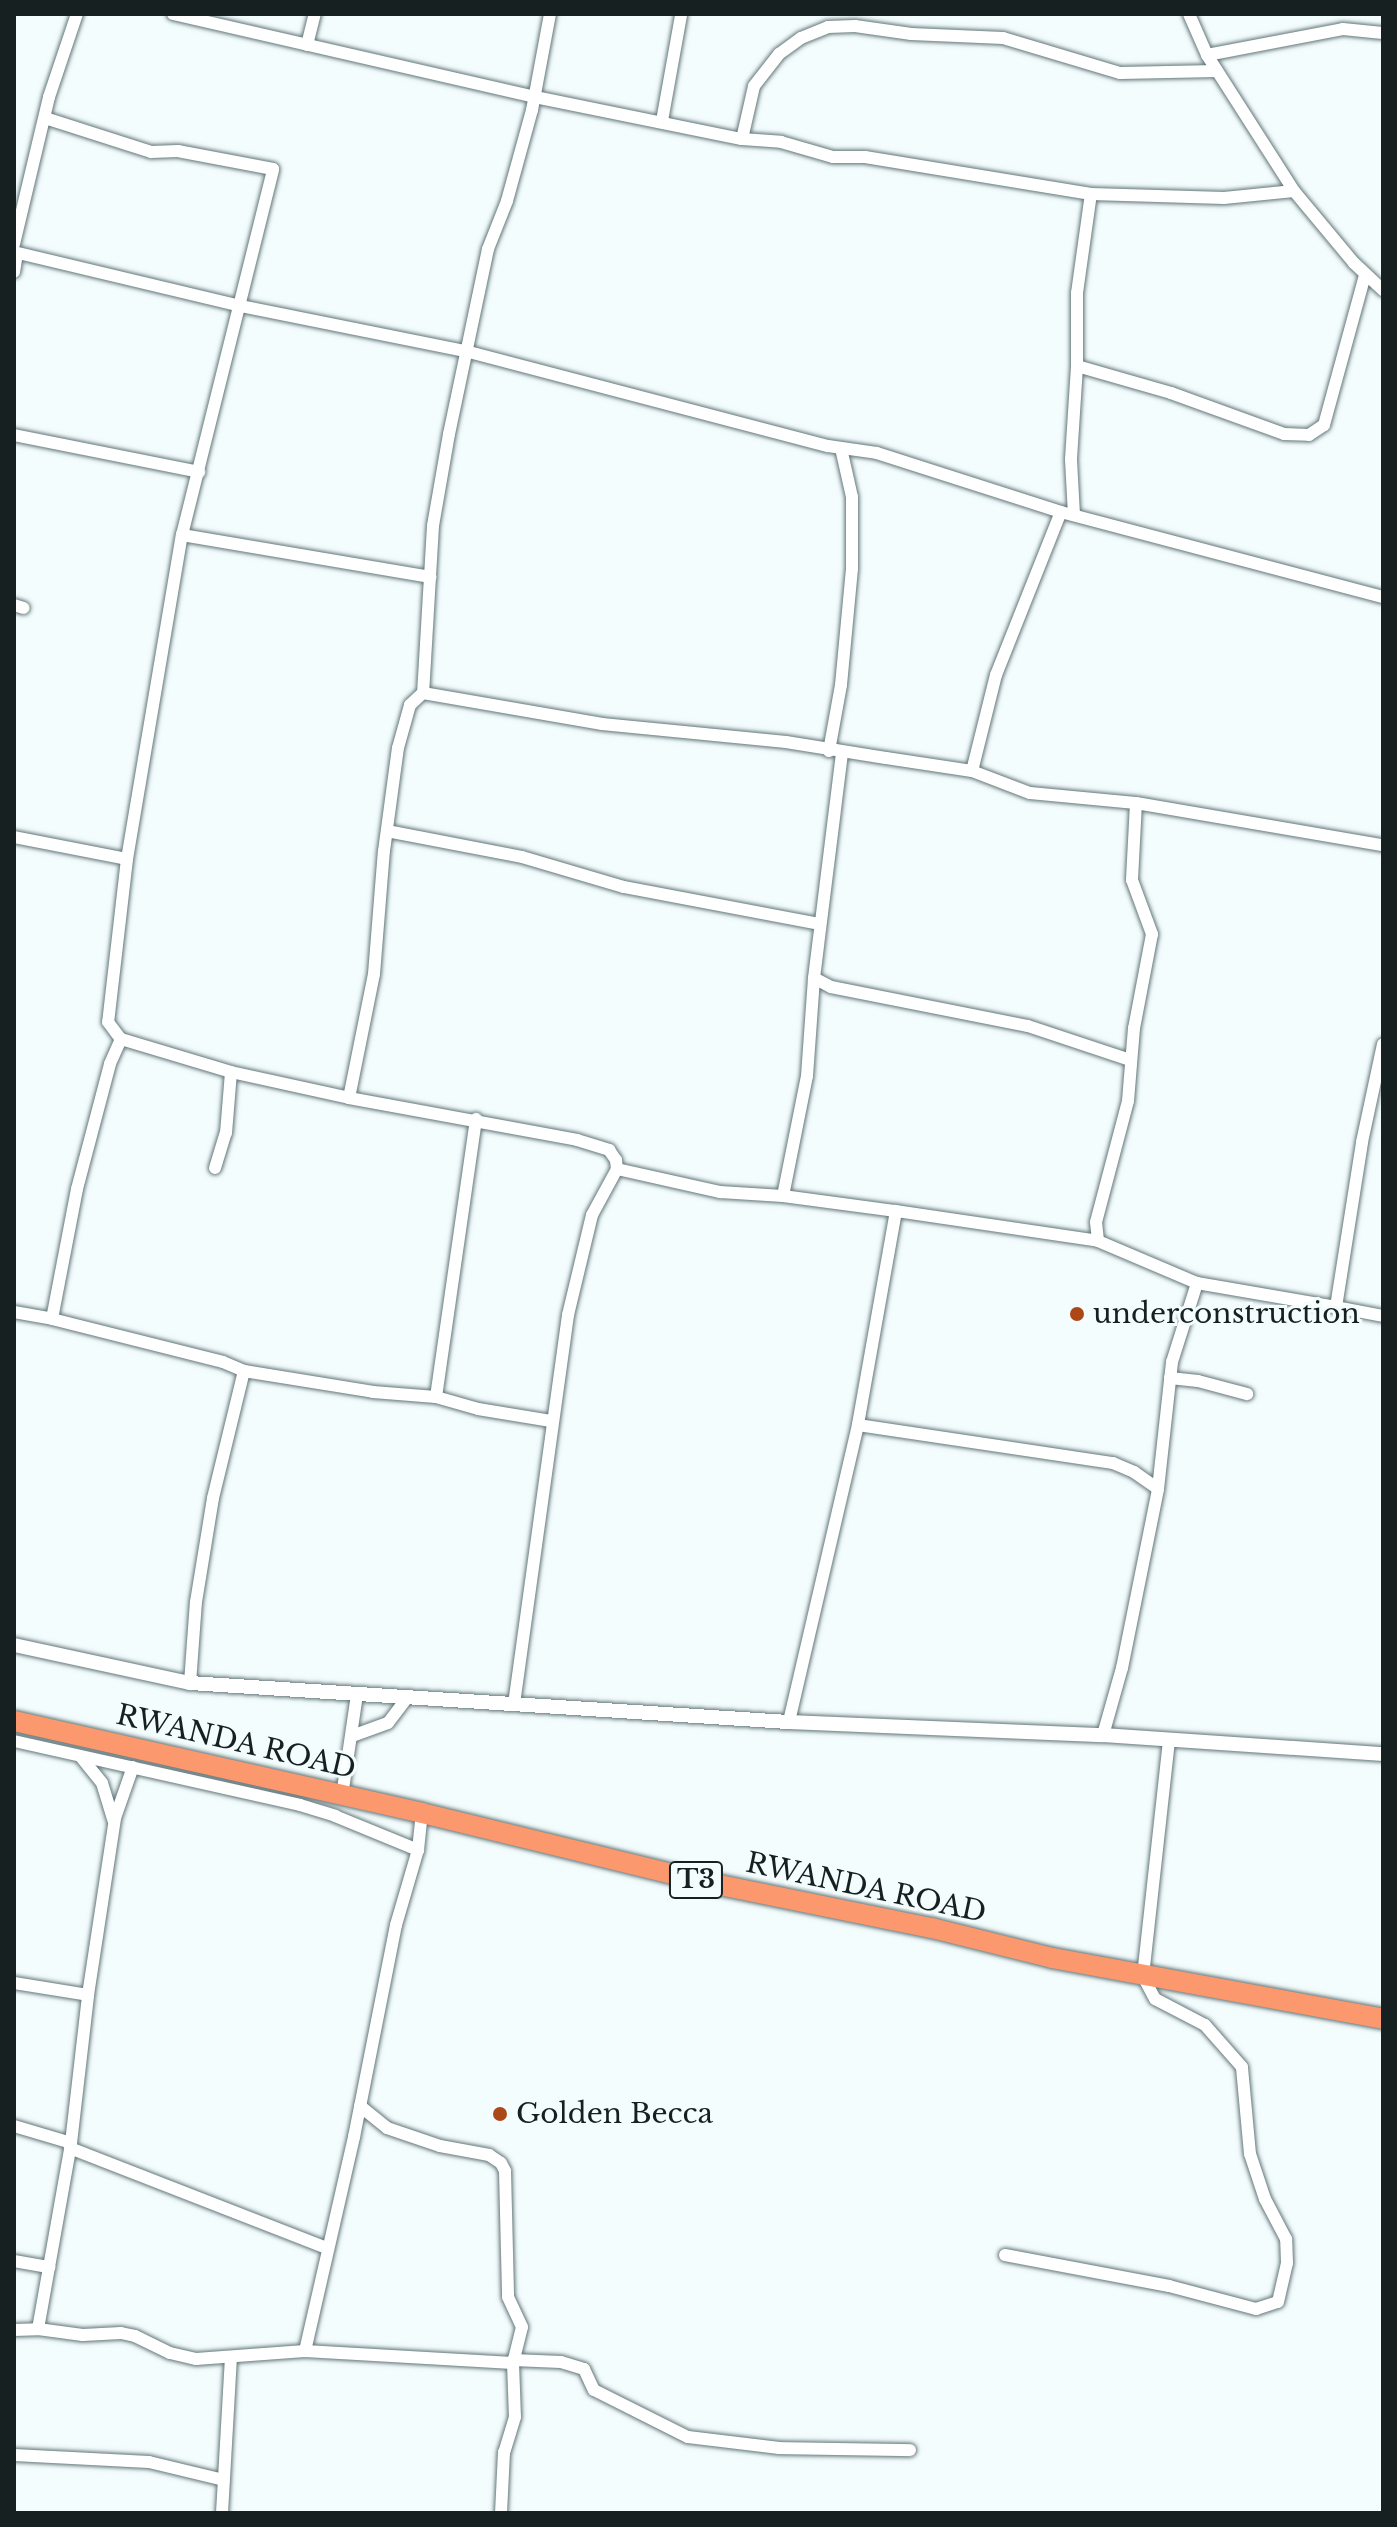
<!DOCTYPE html>
<html>
<head>
<meta charset="utf-8">
<style>
	body { margin:0 }
	#map { position:relative; width:1397px; height:2527px; overflow:hidden; background:#f4fdfe; font-family:"Libre Baskerville",serif }
	div>[style] { position:absolute }
	.roads { filter:drop-shadow(0 0 2px #627679) drop-shadow(0 0 2px #627679) }
	.minor>* { height:12px; margin:-6px; padding:0 6px; transform-origin:6px; border-radius:6px; background:#fff }
	.tertiary>* { height:14px; margin:-7px; padding:0 7px; transform-origin:7px; border-radius:7px; background:#fff }
	.trunk>* { height:20px; margin:-10px; padding:0 10px; transform-origin:10px; border-radius:10px; background:#fc986e }
	.dots>* { width:22px; height:22px; translate:-50% -50%; box-sizing:border-box; border:4px solid #f4fdfe; border-radius:50% }
	span { translate:-50% -50%; white-space:nowrap; text-align:center; line-height:1.15; -webkit-text-stroke:6px #f4fdfe; paint-order:stroke }
	.shield-label span { padding:2px 6px; background:#f4fdfe; border:2px solid; border-radius:6px; -webkit-text-stroke-width:0 }
	.shield-label { font-size:26px; color:#172021; font-weight:700 }
	.poi-label { font-size:28px; color:#172021 }
	.left { translate:0 -50%; text-align:left }
	.street-label { font-size:28px; color:#172021 }
	.frame { position:absolute; inset:0; border:16px solid #172021; pointer-events:none }
</style>
</head>
<body>
<div id="map">
	<div class="roads">
		<div class="minor">
			<i style="left:173px;top:14px;width:371px;rotate:12.9deg"></i>
			<i style="left:535px;top:97px;width:211px;rotate:11.5deg"></i>
			<i style="left:742px;top:139px;width:39px;rotate:4deg"></i>
			<i style="left:781px;top:142px;width:54px;rotate:16.1deg"></i>
			<i style="left:833px;top:157px;width:32px"></i>
			<i style="left:865px;top:157px;width:229px;rotate:9.3deg"></i>
			<i style="left:1091px;top:194px;width:133px;rotate:1.7deg"></i>
			<i style="left:1224px;top:198px;width:70px;rotate:-5.7deg"></i>
			<i style="left:550px;top:14px;width:98px;rotate:100.6deg"></i>
			<i style="left:532px;top:110px;width:94px;rotate:105.4deg"></i>
			<i style="left:507px;top:201px;width:52px;rotate:111.6deg"></i>
			<i style="left:488px;top:249px;width:189px;rotate:101.9deg"></i>
			<i style="left:449px;top:434px;width:93px;rotate:99.9deg"></i>
			<i style="left:433px;top:526px;width:167px;rotate:93.4deg"></i>
			<i style="left:423px;top:693px;width:182px;rotate:9.8deg"></i>
			<i style="left:602px;top:724px;width:185px;rotate:5.6deg"></i>
			<i style="left:786px;top:742px;width:101px;rotate:9.1deg"></i>
			<i style="left:886px;top:758px;width:87px;rotate:8.6deg"></i>
			<i style="left:972px;top:771px;width:62px;rotate:20.8deg"></i>
			<i style="left:1030px;top:793px;width:106px;rotate:5.4deg"></i>
			<i style="left:1136px;top:803px;width:251px;rotate:9.7deg"></i>
			<i style="left:1189px;top:14px;width:45px;rotate:66.3deg"></i>
			<i style="left:1207px;top:55px;width:161px;rotate:57.4deg"></i>
			<i style="left:1294px;top:191px;width:94px;rotate:50.2deg"></i>
			<i style="left:1354px;top:263px;width:40px;rotate:43deg"></i>
			<i style="left:307px;top:45px;width:32px;rotate:-76deg"></i>
			<i style="left:1207px;top:55px;width:138px;rotate:-10.8deg"></i>
			<i style="left:1343px;top:29px;width:40px;rotate:5.7deg"></i>
			<i style="left:662px;top:121px;width:108px;rotate:-79.8deg"></i>
			<i style="left:742px;top:139px;width:54px;rotate:-77.2deg"></i>
			<i style="left:754px;top:86px;width:41px;rotate:-52deg"></i>
			<i style="left:779px;top:54px;width:27px;rotate:-36deg"></i>
			<i style="left:801px;top:38px;width:29px;rotate:-22deg"></i>
			<i style="left:828px;top:27px;width:27px;rotate:-2deg"></i>
			<i style="left:855px;top:26px;width:57px;rotate:8.1deg"></i>
			<i style="left:911px;top:34px;width:92px;rotate:2.5deg"></i>
			<i style="left:1003px;top:38px;width:122px;rotate:16.7deg"></i>
			<i style="left:1120px;top:73px;width:97px;rotate:-1.2deg"></i>
			<i style="left:14px;top:244px;width:151px;rotate:-76.6deg"></i>
			<i style="left:49px;top:97px;width:88px;rotate:-71.4deg"></i>
			<i style="left:14px;top:252px;width:233px;rotate:13.4deg"></i>
			<i style="left:241px;top:306px;width:233px;rotate:11.4deg"></i>
			<i style="left:469px;top:352px;width:371px;rotate:14.7deg"></i>
			<i style="left:828px;top:446px;width:49px;rotate:8.1deg"></i>
			<i style="left:877px;top:453px;width:193px;rotate:17.8deg"></i>
			<i style="left:1061px;top:512px;width:333px;rotate:14.8deg"></i>
			<i style="left:14px;top:272px;width:19px;rotate:-81deg"></i>
			<i style="left:1077px;top:366px;width:98px;rotate:16deg"></i>
			<i style="left:1171px;top:393px;width:120px;rotate:19.9deg"></i>
			<i style="left:1284px;top:434px;width:25px;rotate:2deg"></i>
			<i style="left:1309px;top:435px;width:18px;rotate:-34deg"></i>
			<i style="left:1324px;top:425px;width:156px;rotate:-74.7deg"></i>
			<i style="left:14px;top:435px;width:189px;rotate:11.3deg"></i>
			<i style="left:1074px;top:515px;width:56px;rotate:-93.1deg"></i>
			<i style="left:1071px;top:459px;width:93px;rotate:-86.3deg"></i>
			<i style="left:1077px;top:366px;width:73px;rotate:-90deg"></i>
			<i style="left:1077px;top:293px;width:100px;rotate:-82deg"></i>
			<i style="left:182px;top:535px;width:252px;rotate:9.6deg"></i>
			<i style="left:14px;top:605px;width:10px;rotate:17deg"></i>
			<i style="left:829px;top:751px;width:67px;rotate:-79.7deg"></i>
			<i style="left:841px;top:685px;width:117px;rotate:-84.6deg"></i>
			<i style="left:852px;top:569px;width:72px;rotate:-90deg"></i>
			<i style="left:852px;top:497px;width:50px;rotate:-102.7deg"></i>
			<i style="left:972px;top:771px;width:99px;rotate:-76deg"></i>
			<i style="left:996px;top:675px;width:175px;rotate:-68.3deg"></i>
			<i style="left:1136px;top:803px;width:77px;rotate:93deg"></i>
			<i style="left:1132px;top:880px;width:58px;rotate:69.7deg"></i>
			<i style="left:1152px;top:934px;width:96px;rotate:100.8deg"></i>
			<i style="left:1134px;top:1028px;width:73px;rotate:94.7deg"></i>
			<i style="left:1128px;top:1101px;width:125px;rotate:104.8deg"></i>
			<i style="left:1096px;top:1222px;width:19px;rotate:84deg"></i>
			<i style="left:1098px;top:1241px;width:108px;rotate:23deg"></i>
			<i style="left:387px;top:831px;width:137px;rotate:10.9deg"></i>
			<i style="left:522px;top:857px;width:106px;rotate:16.4deg"></i>
			<i style="left:624px;top:887px;width:199px;rotate:10.7deg"></i>
			<i style="left:14px;top:837px;width:115px;rotate:11deg"></i>
			<i style="left:127px;top:859px;width:329px;rotate:-80.4deg"></i>
			<i style="left:182px;top:535px;width:377px;rotate:-76deg"></i>
			<i style="left:273px;top:169px;width:97px;rotate:-169.3deg"></i>
			<i style="left:178px;top:151px;width:27px;rotate:178deg"></i>
			<i style="left:151px;top:152px;width:111px;rotate:-162.2deg"></i>
			<i style="left:127px;top:859px;width:164px;rotate:96.6deg"></i>
			<i style="left:108px;top:1022px;width:21px;rotate:53deg"></i>
			<i style="left:121px;top:1039px;width:115px;rotate:16.7deg"></i>
			<i style="left:231px;top:1072px;width:121px;rotate:12.4deg"></i>
			<i style="left:349px;top:1098px;width:232px;rotate:10.4deg"></i>
			<i style="left:577px;top:1140px;width:34px;rotate:17deg"></i>
			<i style="left:609px;top:1150px;width:12px;rotate:55deg"></i>
			<i style="left:616px;top:1160px;width:9px;rotate:84deg"></i>
			<i style="left:617px;top:1169px;width:52px;rotate:118.5deg"></i>
			<i style="left:592px;top:1215px;width:103px;rotate:103.5deg"></i>
			<i style="left:568px;top:1315px;width:392px;rotate:97.9deg"></i>
			<i style="left:814px;top:978px;width:19px;rotate:28deg"></i>
			<i style="left:831px;top:987px;width:201px;rotate:11.2deg"></i>
			<i style="left:1028px;top:1026px;width:108px;rotate:18.4deg"></i>
			<i style="left:121px;top:1039px;width:27px;rotate:114deg"></i>
			<i style="left:110px;top:1064px;width:129px;rotate:104.8deg"></i>
			<i style="left:77px;top:1189px;width:132px;rotate:100.9deg"></i>
			<i style="left:52px;top:1319px;width:176px;rotate:14.1deg"></i>
			<i style="left:223px;top:1362px;width:23px;rotate:23deg"></i>
			<i style="left:349px;top:1098px;width:126px;rotate:-78.6deg"></i>
			<i style="left:374px;top:974px;width:123px;rotate:-85.4deg"></i>
			<i style="left:384px;top:851px;width:104px;rotate:-82.3deg"></i>
			<i style="left:398px;top:748px;width:45px;rotate:-74.4deg"></i>
			<i style="left:410px;top:705px;width:18px;rotate:-43deg"></i>
			<i style="left:215px;top:1168px;width:37px;rotate:-73deg"></i>
			<i style="left:226px;top:1133px;width:61px;rotate:-85.3deg"></i>
			<i style="left:617px;top:1169px;width:106px;rotate:12.6deg"></i>
			<i style="left:720px;top:1192px;width:63px;rotate:3.6deg"></i>
			<i style="left:783px;top:1196px;width:114px;rotate:7.6deg"></i>
			<i style="left:896px;top:1211px;width:217px;rotate:100.1deg"></i>
			<i style="left:858px;top:1425px;width:305px;rotate:103.1deg"></i>
			<i style="left:783px;top:1196px;width:122px;rotate:-78.7deg"></i>
			<i style="left:807px;top:1076px;width:98px;rotate:-85.9deg"></i>
			<i style="left:814px;top:978px;width:228px;rotate:-82.9deg"></i>
			<i style="left:896px;top:1211px;width:204px;rotate:8.4deg"></i>
			<i style="left:1336px;top:1307px;width:48px;rotate:10.8deg"></i>
			<i style="left:14px;top:1312px;width:39px;rotate:10deg"></i>
			<i style="left:1170px;top:1378px;width:28px;rotate:6deg"></i>
			<i style="left:1198px;top:1381px;width:51px;rotate:14.9deg"></i>
			<i style="left:436px;top:1397px;width:281px;rotate:-81.8deg"></i>
			<i style="left:858px;top:1425px;width:258px;rotate:8.5deg"></i>
			<i style="left:1113px;top:1463px;width:23px;rotate:23deg"></i>
			<i style="left:1134px;top:1472px;width:29px;rotate:35deg"></i>
			<i style="left:190px;top:1683px;width:81px;rotate:-85.8deg"></i>
			<i style="left:196px;top:1602px;width:105px;rotate:-80.7deg"></i>
			<i style="left:213px;top:1498px;width:131px;rotate:-76.3deg"></i>
			<i style="left:244px;top:1371px;width:131px;rotate:9.2deg"></i>
			<i style="left:373px;top:1392px;width:63px;rotate:4.5deg"></i>
			<i style="left:436px;top:1397px;width:44px;rotate:15.9deg"></i>
			<i style="left:478px;top:1409px;width:74px;rotate:9.3deg"></i>
			<i style="left:1103px;top:1735px;width:70px;rotate:-74.2deg"></i>
			<i style="left:1122px;top:1668px;width:183px;rotate:-78.6deg"></i>
			<i style="left:1158px;top:1489px;width:128px;rotate:-83.7deg"></i>
			<i style="left:1172px;top:1362px;width:83px;rotate:-72.4deg"></i>
			<i style="left:1197px;top:1283px;width:141px;rotate:9.8deg"></i>
			<i style="left:1336px;top:1307px;width:167px;rotate:-81deg"></i>
			<i style="left:1362px;top:1142px;width:100px;rotate:-77.9deg"></i>
			<i style="left:352px;top:1736px;width:38px;rotate:-20deg"></i>
			<i style="left:388px;top:1723px;width:30px;rotate:-53deg"></i>
			<i style="left:14px;top:1741px;width:293px;rotate:12.6deg"></i>
			<i style="left:300px;top:1805px;width:37px;rotate:17deg"></i>
			<i style="left:335px;top:1816px;width:90px;rotate:22.3deg"></i>
			<i style="left:81px;top:1757px;width:33px;rotate:51deg"></i>
			<i style="left:102px;top:1783px;width:39px;rotate:73deg"></i>
			<i style="left:342px;top:1796px;width:102px;rotate:-81.6deg"></i>
			<i style="left:14px;top:1983px;width:75px;rotate:9.2deg"></i>
			<i style="left:360px;top:2106px;width:35px;rotate:39deg"></i>
			<i style="left:387px;top:2128px;width:56px;rotate:18.8deg"></i>
			<i style="left:440px;top:2146px;width:50px;rotate:10.4deg"></i>
			<i style="left:489px;top:2155px;width:14px;rotate:34deg"></i>
			<i style="left:501px;top:2163px;width:9px;rotate:63deg"></i>
			<i style="left:505px;top:2171px;width:126px;rotate:88.6deg"></i>
			<i style="left:508px;top:2297px;width:33px;rotate:65deg"></i>
			<i style="left:522px;top:2327px;width:37px;rotate:104deg"></i>
			<i style="left:513px;top:2363px;width:54px;rotate:87.9deg"></i>
			<i style="left:515px;top:2417px;width:37px;rotate:107deg"></i>
			<i style="left:504px;top:2452px;width:61px;rotate:92.8deg"></i>
			<i style="left:14px;top:2126px;width:59px;rotate:16.6deg"></i>
			<i style="left:70px;top:2148px;width:276px;rotate:21.3deg"></i>
			<i style="left:1005px;top:2255px;width:167px;rotate:10.7deg"></i>
			<i style="left:1169px;top:2286px;width:90px;rotate:14.8deg"></i>
			<i style="left:1256px;top:2309px;width:23px;rotate:-18deg"></i>
			<i style="left:1278px;top:2302px;width:40px;rotate:-77deg"></i>
			<i style="left:1287px;top:2263px;width:24px;rotate:-92deg"></i>
			<i style="left:1286px;top:2239px;width:45px;rotate:-117.7deg"></i>
			<i style="left:1265px;top:2199px;width:47px;rotate:-108.4deg"></i>
			<i style="left:1250px;top:2154px;width:87px;rotate:-95.3deg"></i>
			<i style="left:1242px;top:2067px;width:56px;rotate:-131.4deg"></i>
			<i style="left:1205px;top:2025px;width:56px;rotate:-152.5deg"></i>
			<i style="left:1155px;top:1999px;width:26px;rotate:-118deg"></i>
			<i style="left:1143px;top:1976px;width:237px;rotate:-83.7deg"></i>
			<i style="left:14px;top:2261px;width:36px;rotate:10deg"></i>
			<i style="left:38px;top:2329px;width:189px;rotate:-79.9deg"></i>
			<i style="left:71px;top:2143px;width:149px;rotate:-83.4deg"></i>
			<i style="left:88px;top:1995px;width:179px;rotate:-81.3deg"></i>
			<i style="left:115px;top:1818px;width:54px;rotate:-70.6deg"></i>
			<i style="left:14px;top:2330px;width:24px;rotate:-2deg"></i>
			<i style="left:38px;top:2329px;width:45px;rotate:7.6deg"></i>
			<i style="left:83px;top:2335px;width:38px;rotate:-3deg"></i>
			<i style="left:121px;top:2333px;width:14px;rotate:12deg"></i>
			<i style="left:135px;top:2336px;width:39px;rotate:26deg"></i>
			<i style="left:170px;top:2353px;width:27px;rotate:13deg"></i>
			<i style="left:196px;top:2359px;width:109px;rotate:-4.2deg"></i>
			<i style="left:305px;top:2351px;width:208px;rotate:3.3deg"></i>
			<i style="left:305px;top:2351px;width:220px;rotate:-77.1deg"></i>
			<i style="left:354px;top:2137px;width:216px;rotate:-78.8deg"></i>
			<i style="left:396px;top:1925px;width:78px;rotate:-73.7deg"></i>
			<i style="left:418px;top:1850px;width:37px;rotate:-84deg"></i>
			<i style="left:513px;top:2360px;width:48px;rotate:2.4deg"></i>
			<i style="left:561px;top:2362px;width:24px;rotate:17deg"></i>
			<i style="left:584px;top:2369px;width:23px;rotate:65deg"></i>
			<i style="left:594px;top:2390px;width:105px;rotate:26.6deg"></i>
			<i style="left:688px;top:2437px;width:92px;rotate:6.9deg"></i>
			<i style="left:779px;top:2448px;width:131px;rotate:0.9deg"></i>
			<i style="left:14px;top:2455px;width:135px;rotate:3deg"></i>
			<i style="left:149px;top:2462px;width:77px;rotate:13.5deg"></i>
			<i style="left:222px;top:2513px;width:155px;rotate:-86.7deg"></i>
		</div>
		<div class="tertiary">
			<i style="left:14px;top:1645px;width:180px;rotate:12.2deg"></i>
			<i style="left:190px;top:1683px;width:600px;rotate:3.73deg"></i>
			<i style="left:789px;top:1722px;width:314px;rotate:2.4deg"></i>
			<i style="left:1103px;top:1735px;width:281px;rotate:3.9deg"></i>
		</div>
		<div class="trunk">
			<i style="left:14px;top:1721px;width:418px;rotate:12.7deg"></i>
			<i style="left:422px;top:1813px;width:286px;rotate:13.7deg"></i>
			<i style="left:700px;top:1881px;width:237px;rotate:11.5deg"></i>
			<i style="left:932px;top:1928px;width:124px;rotate:14deg"></i>
			<i style="left:1052px;top:1958px;width:337px;rotate:10.4deg"></i>
		</div>
	</div>
	<div class="dots">
		<i style="left:1077px;top:1314px;background:#ac4817"></i>
		<i style="left:500px;top:2114px;background:#ac4817"></i>
	</div>
	<div class="shield-label">
		<span style="left:696px;top:1880px">T3</span>
	</div>
	<div class="poi-label">
		<span class="left" style="left:1093px;top:1314px">underconstruction</span>
		<span class="left" style="left:516px;top:2114px">Golden Becca</span>
	</div>
	<div class="street-label">
		<span style="left:236px;top:1742px;rotate:13deg">RWANDA ROAD</span>
		<span style="left:866px;top:1888px;rotate:12deg">RWANDA ROAD</span>
	</div>
	<div class="frame"></div>
</div>
</body>
</html>
